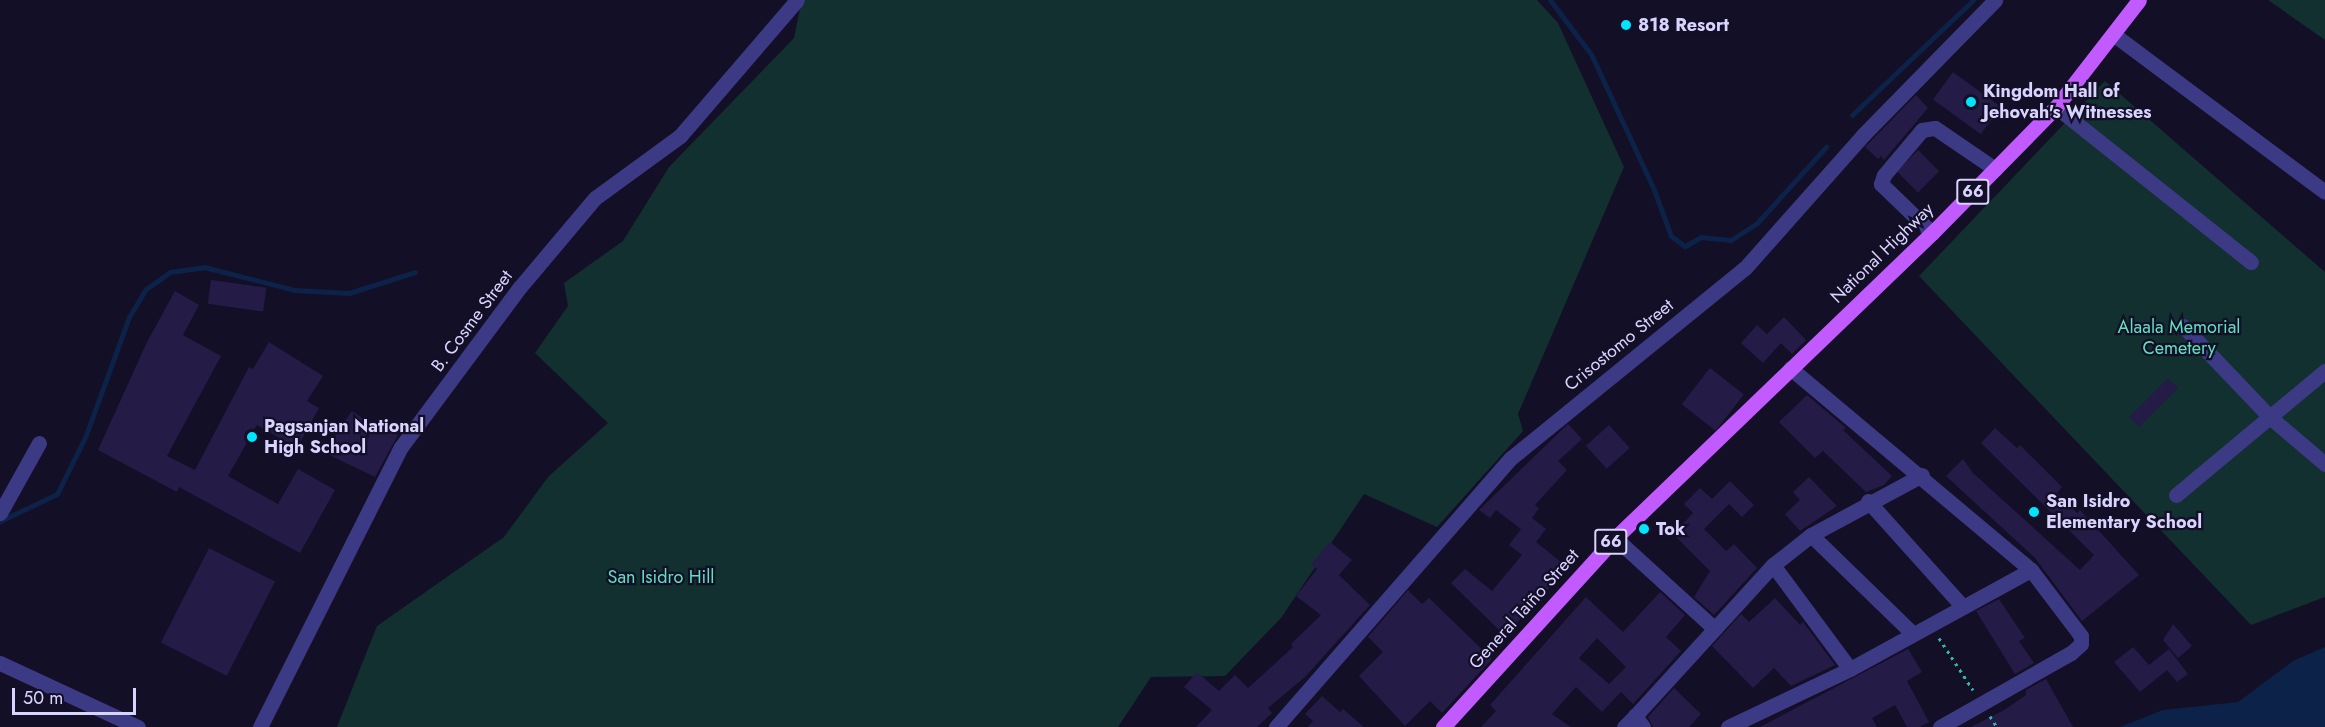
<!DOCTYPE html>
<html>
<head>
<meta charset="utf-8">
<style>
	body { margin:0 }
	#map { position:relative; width:2325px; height:727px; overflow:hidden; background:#130f26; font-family:Jost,sans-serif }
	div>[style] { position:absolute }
	.green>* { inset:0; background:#12302f }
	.water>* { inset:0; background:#0c2248 }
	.stream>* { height:5px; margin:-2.5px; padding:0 2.5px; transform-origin:2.5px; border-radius:2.5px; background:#0c2248 }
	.building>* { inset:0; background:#241b47; transform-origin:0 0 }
	.path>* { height:3px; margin-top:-1.5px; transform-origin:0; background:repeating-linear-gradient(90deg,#2fb8b0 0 3px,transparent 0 7.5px) }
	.minor>* { height:15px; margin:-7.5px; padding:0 7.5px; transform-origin:7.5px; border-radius:7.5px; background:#3d3a85 }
	.major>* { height:15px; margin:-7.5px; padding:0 7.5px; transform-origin:7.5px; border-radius:7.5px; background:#c25bff }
	.dots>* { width:16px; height:16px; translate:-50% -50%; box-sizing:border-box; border:3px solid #130f26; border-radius:50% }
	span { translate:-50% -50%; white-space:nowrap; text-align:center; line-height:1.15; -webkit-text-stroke:4.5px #130f26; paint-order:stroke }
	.shield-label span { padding:2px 4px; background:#130f26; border:2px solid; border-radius:4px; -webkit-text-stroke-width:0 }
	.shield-label { font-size:16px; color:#d9d4ff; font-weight:700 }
	.poi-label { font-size:18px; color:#d9d4ff; font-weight:700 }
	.left { translate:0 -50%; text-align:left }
	.street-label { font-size:18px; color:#d9d4ff }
	.park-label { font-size:18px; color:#5fe0c0 }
	.scale { position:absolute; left:12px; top:688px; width:124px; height:27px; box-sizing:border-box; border:3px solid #d9d4ff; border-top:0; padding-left:8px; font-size:18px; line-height:21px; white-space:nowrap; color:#d9d4ff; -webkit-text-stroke:4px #130f26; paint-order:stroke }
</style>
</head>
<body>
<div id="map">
	<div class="green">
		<i style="clip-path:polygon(797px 0,1537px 0,1558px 23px,1624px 167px,1518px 414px,1523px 431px,1437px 527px,1364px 494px,1281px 618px,1225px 676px,1151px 677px,1118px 727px,337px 727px,377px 626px,504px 537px,548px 477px,608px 423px,535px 353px,568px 306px,564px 283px,623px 241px,669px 167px,794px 38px,801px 4px)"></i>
		<i style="clip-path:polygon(2268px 0,2325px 0,2325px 40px)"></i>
		<i style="clip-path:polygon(2105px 81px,2325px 272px,2325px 597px,2251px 625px,1919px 276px)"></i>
	</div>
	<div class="water">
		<i style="clip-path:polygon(2325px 647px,2325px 727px,2120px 727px,2163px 710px,2238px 702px,2293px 661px)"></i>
	</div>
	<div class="stream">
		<i style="left:1550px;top:0;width:68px;rotate:52.8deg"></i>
		<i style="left:1591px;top:54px;width:150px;rotate:65.1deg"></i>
		<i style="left:1654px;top:190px;width:49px;rotate:69.7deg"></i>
		<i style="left:1671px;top:236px;width:17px;rotate:36deg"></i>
		<i style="left:1685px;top:246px;width:18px;rotate:-29deg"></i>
		<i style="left:1701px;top:237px;width:30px;rotate:6deg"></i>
		<i style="left:1731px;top:240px;width:31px;rotate:-33deg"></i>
		<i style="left:1757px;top:223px;width:103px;rotate:-47.8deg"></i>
		<i style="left:1852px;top:115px;width:167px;rotate:-43.5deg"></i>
		<i style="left:0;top:521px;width:63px;rotate:-25.3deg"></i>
		<i style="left:57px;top:494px;width:66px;rotate:-63.8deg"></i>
		<i style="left:86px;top:435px;width:126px;rotate:-70deg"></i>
		<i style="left:129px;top:317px;width:33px;rotate:-59deg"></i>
		<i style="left:146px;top:289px;width:29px;rotate:-35deg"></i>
		<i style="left:170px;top:272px;width:34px;rotate:-8deg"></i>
		<i style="left:204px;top:267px;width:94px;rotate:14.2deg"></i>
		<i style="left:295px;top:290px;width:54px;rotate:3.2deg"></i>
		<i style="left:349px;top:293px;width:69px;rotate:-17.7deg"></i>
	</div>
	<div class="building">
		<i style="left:1953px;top:72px;width:59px;height:34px;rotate:36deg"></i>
		<i style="clip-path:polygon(1916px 95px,1928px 108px,1884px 160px,1881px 156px,1878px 159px,1865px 147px)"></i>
		<i style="left:1918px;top:150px;width:30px;height:30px;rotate:45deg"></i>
		<i style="left:211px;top:280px;width:56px;height:24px;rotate:8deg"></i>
		<i style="clip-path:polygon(175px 291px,199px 305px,183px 335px,221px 356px,167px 456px,195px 470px,249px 367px,253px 369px,269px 342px,323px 376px,307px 401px,319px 408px,297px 448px,257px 425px,228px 476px,278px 504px,298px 469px,335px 490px,300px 553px,179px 487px,177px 492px,98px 450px,147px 342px)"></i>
		<i style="clip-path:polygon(1784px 317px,1806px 340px,1792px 354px,1781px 343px,1763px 363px,1741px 343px,1757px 325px,1767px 334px)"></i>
		<i style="left:1710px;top:368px;width:43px;height:46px;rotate:38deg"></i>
		<i style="left:2168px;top:378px;width:14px;height:55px;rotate:45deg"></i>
		<i style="clip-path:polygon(1807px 395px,1846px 428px,1843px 430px,1892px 476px,1884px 485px,1866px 492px,1823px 451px,1815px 458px,1779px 422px)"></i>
		<i style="clip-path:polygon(352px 411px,386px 434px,388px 430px,398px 435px,375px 477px,323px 452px)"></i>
		<i style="clip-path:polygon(1568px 424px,1582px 439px,1558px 461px,1567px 470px,1535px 505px,1539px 508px,1532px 518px,1546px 529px,1536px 542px,1566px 566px,1539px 601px,1504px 635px,1451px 583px,1465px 569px,1492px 591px,1522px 555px,1509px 545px,1521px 529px,1496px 510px,1490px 518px,1479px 510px)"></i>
		<i style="left:1609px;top:425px;width:31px;height:31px;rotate:48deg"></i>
		<i style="clip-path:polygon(1995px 428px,2017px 448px,2020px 445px,2062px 487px,2057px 493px,2077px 513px,2080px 510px,2139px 575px,2082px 621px,2035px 558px,1946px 476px,1963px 459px,1973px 473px,2080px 570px,2094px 555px,1981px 443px)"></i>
		<i style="clip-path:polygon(1809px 477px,1837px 506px,1800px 531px,1785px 514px,1800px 500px,1793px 492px)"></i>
		<i style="clip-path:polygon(1730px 481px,1754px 505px,1742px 517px,1729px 504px,1704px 529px,1726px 551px,1734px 544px,1757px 568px,1714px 615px,1694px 597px,1710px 571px,1673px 534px,1693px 513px,1684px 504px,1700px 488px,1712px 499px)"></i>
		<i style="clip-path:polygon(1330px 542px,1352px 560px,1339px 575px,1370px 605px,1305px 677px,1268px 708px,1272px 713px,1257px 727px,1196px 727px,1212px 710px,1184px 687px,1197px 672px,1219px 691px,1235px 675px,1248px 688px,1293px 647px,1291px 644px,1321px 615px,1296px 596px,1317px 569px,1311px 564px)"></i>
		<i style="left:209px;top:548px;width:74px;height:106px;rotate:27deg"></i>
		<i style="clip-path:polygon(1408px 590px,1422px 604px,1429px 598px,1492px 659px,1442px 713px,1430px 701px,1405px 726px,1359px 676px,1383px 652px,1368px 637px)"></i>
		<i style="clip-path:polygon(evenodd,1660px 592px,1685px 615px,1666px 637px,1681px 651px,1633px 704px,1621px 692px,1602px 712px,1576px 687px,1552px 714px,1571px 727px,1481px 727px,1496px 711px,1490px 705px,1586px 597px,1623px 632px,1660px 592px,1597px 638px,1626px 667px,1609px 684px,1579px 658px,1597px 638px)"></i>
		<i style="clip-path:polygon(1775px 598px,1800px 625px,1803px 622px,1835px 665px,1791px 686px,1774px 668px,1753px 688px,1712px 646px,1741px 614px,1749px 622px)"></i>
		<i style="clip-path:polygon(1999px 599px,2025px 638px,2019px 641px,2034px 663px,2015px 674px,1976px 611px)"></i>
		<i style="clip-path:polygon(2173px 624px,2192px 646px,2178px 658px,2163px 640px)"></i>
		<i style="clip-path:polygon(2133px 647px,2149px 665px,2169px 649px,2188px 674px,2177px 682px,2167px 670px,2140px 692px,2114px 662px)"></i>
		<i style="clip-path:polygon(1908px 649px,1922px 672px,1907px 681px,1929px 722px,1920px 727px,1907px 727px,1895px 705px,1872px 718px,1877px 727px,1760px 727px)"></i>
		<i style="clip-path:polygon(2046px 679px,2073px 727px,1971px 727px,2004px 710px,2026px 695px,2026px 690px)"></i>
		<i style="clip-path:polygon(1674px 688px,1701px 714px,1689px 727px,1653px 727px,1648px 717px)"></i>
		<i style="clip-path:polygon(1322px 696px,1340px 712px,1343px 709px,1364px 727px,1308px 727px,1313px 721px,1305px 714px)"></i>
	</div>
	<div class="path">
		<i style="left:1939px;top:638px;width:62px;rotate:56.8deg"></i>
		<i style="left:1990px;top:716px;width:13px;rotate:58deg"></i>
	</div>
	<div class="minor">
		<i style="left:2113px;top:34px;width:264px;rotate:36.7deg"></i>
		<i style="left:2056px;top:107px;width:249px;rotate:38.5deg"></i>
		<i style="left:1932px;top:233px;width:71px;rotate:-136.1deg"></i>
		<i style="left:1881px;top:184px;width:9px;rotate:-72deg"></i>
		<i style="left:1884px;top:175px;width:59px;rotate:-49.8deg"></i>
		<i style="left:1922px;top:130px;width:13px;rotate:-9deg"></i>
		<i style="left:1935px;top:128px;width:73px;rotate:34.3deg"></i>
		<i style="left:2183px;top:326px;width:127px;rotate:46.3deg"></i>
		<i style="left:2271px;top:418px;width:71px;rotate:40.4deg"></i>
		<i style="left:2176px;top:495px;width:194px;rotate:-39.8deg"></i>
		<i style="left:1868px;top:501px;width:142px;rotate:48.1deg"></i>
		<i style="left:0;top:513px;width:80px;rotate:-60.9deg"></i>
		<i style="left:1811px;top:535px;width:142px;rotate:44.1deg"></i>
		<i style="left:1615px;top:538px;width:134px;rotate:42.3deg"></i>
		<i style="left:1773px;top:565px;width:129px;rotate:53.5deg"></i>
		<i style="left:0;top:663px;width:152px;rotate:24.9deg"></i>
		<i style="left:260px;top:727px;width:313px;rotate:-63.3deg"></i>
		<i style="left:401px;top:447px;width:199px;rotate:-53.4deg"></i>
		<i style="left:520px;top:287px;width:116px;rotate:-49.9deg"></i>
		<i style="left:595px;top:198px;width:105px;rotate:-36.1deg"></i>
		<i style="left:680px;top:136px;width:179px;rotate:-49.3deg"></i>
		<i style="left:1276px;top:727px;width:357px;rotate:-48.9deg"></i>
		<i style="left:1511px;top:458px;width:301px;rotate:-39.1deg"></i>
		<i style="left:1745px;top:268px;width:178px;rotate:-48.4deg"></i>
		<i style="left:1863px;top:135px;width:189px;rotate:-45.6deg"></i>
		<i style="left:1624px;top:727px;width:16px;rotate:-45deg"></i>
		<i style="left:1643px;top:727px;width:14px;rotate:-126deg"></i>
		<i style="left:1635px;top:716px;width:205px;rotate:-47.6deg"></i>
		<i style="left:1773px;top:565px;width:48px;rotate:-38.3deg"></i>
		<i style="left:1811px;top:535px;width:126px;rotate:-28.4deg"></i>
		<i style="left:1728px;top:727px;width:135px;rotate:-25.4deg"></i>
		<i style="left:1850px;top:669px;width:206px;rotate:-28.7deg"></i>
		<i style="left:2031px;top:570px;width:314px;rotate:-140deg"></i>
		<i style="left:1940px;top:727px;width:150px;rotate:-29.5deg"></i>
		<i style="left:2071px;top:653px;width:13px;rotate:-42deg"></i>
		<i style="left:2081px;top:644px;width:8px;rotate:-90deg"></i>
		<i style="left:2081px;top:636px;width:83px;rotate:-127.1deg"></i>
	</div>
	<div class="major">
		<i style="left:1443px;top:727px;width:256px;rotate:-47.7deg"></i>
		<i style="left:1615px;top:538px;width:440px;rotate:-43.9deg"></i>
		<i style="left:1932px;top:233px;width:177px;rotate:-45.5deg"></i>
		<i style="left:2056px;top:107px;width:135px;rotate:-52.2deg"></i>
	</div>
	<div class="dots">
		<i style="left:1626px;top:25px;background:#00e5ff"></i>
		<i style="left:1971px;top:102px;background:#00e5ff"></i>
		<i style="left:252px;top:437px;background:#00e5ff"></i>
		<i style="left:2034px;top:512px;background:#00e5ff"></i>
		<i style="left:1644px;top:529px;background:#00e5ff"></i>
	</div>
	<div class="shield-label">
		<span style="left:1973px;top:192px">66</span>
		<span style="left:1611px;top:542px">66</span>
	</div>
	<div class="poi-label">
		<span class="left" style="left:1638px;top:25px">818 Resort</span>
		<span class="left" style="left:1983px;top:102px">Kingdom Hall of<br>Jehovah's Witnesses</span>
		<span class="left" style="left:264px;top:437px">Pagsanjan National<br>High School</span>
		<span class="left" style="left:2046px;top:512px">San Isidro<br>Elementary School</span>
		<span class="left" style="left:1656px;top:529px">Tok</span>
	</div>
	<div class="street-label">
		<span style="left:1882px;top:253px;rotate:-44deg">National Highway</span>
		<span style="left:472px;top:321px;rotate:-53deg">B. Cosme Street</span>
		<span style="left:1619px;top:345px;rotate:-39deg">Crisostomo Street</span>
		<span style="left:1524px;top:609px;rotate:-48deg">General Taiño Street</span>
	</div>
	<div class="park-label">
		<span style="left:2179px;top:338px">Alaala Memorial<br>Cemetery</span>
		<span style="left:661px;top:577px">San Isidro Hill</span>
	</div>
	<div class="scale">50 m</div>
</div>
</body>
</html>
